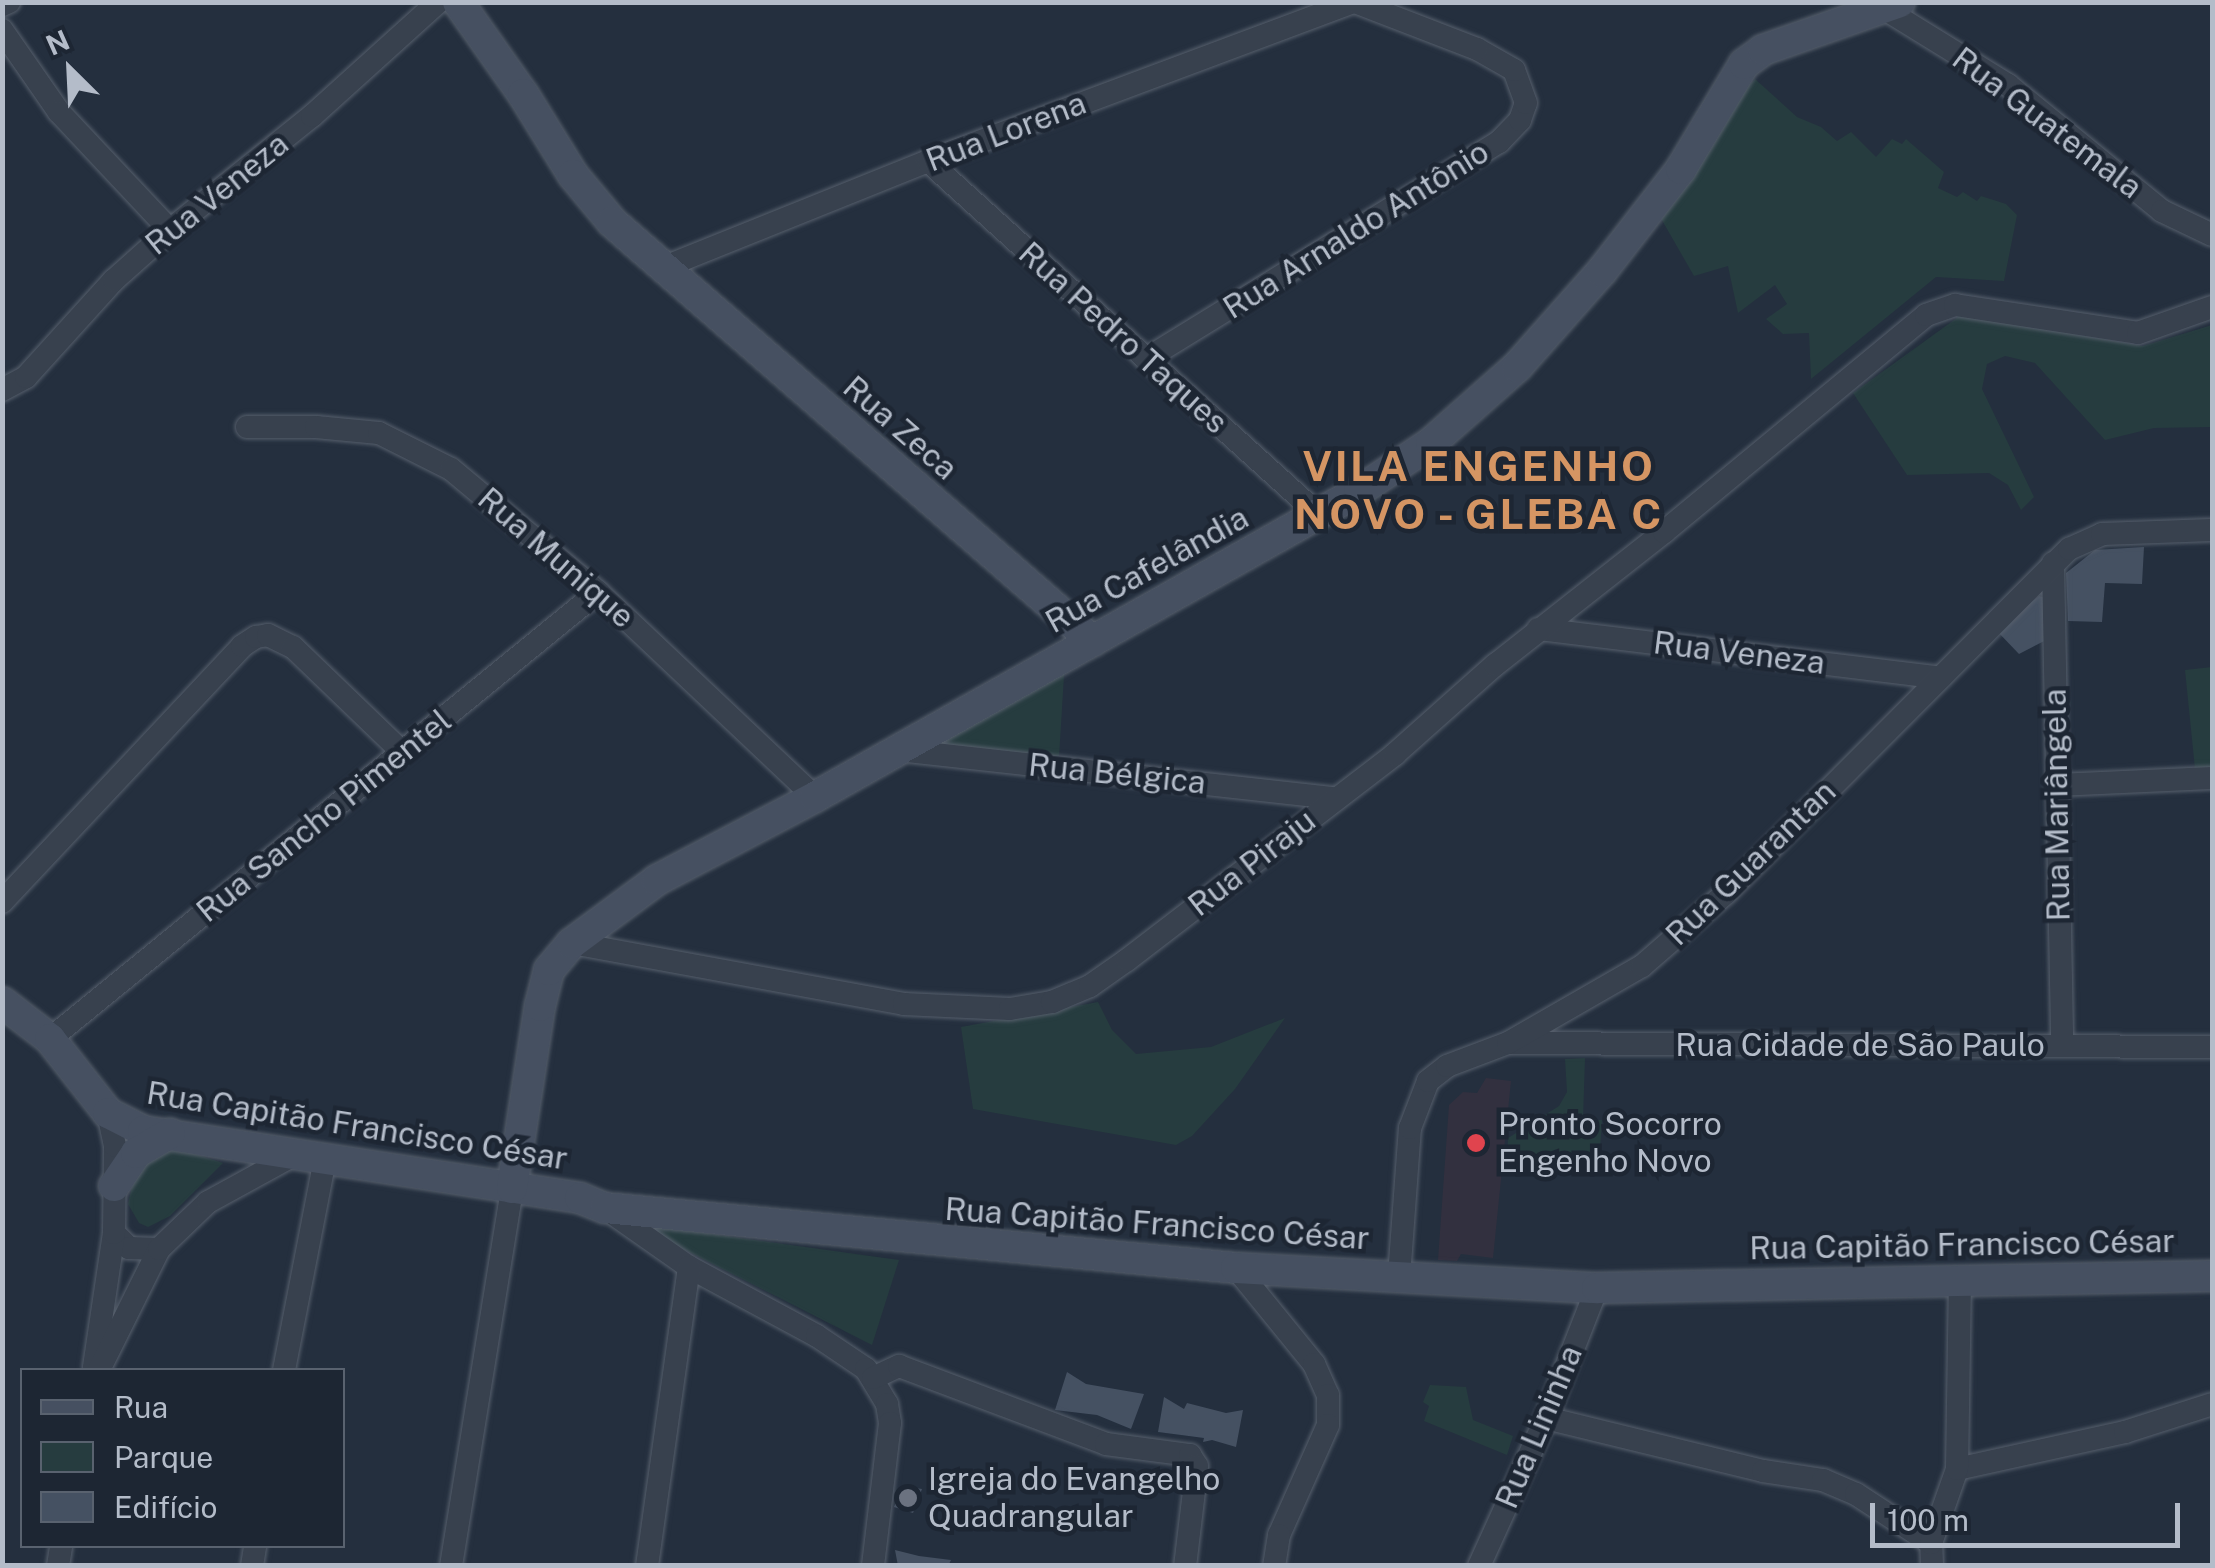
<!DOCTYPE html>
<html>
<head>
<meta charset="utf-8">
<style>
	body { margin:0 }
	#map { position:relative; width:2215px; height:1568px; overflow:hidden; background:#242f3e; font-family:"Public Sans",sans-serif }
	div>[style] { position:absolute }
	.medical>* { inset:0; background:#32303f }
	.green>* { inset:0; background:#263c3f }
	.building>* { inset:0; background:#455162 }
	.roads { filter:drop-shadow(0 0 2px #565f6c) drop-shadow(0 0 2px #565f6c) }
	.street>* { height:22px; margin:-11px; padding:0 11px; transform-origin:11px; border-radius:11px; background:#38414e }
	.secondary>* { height:30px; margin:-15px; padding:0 15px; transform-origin:15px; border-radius:15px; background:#465061 }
	.dots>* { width:28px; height:28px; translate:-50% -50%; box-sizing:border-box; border:5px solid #1d2633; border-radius:50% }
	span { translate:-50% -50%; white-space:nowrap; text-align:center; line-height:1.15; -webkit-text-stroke:9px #1d2633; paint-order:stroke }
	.street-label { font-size:32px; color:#b4bcc9 }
	.poi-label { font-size:32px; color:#b4bcc9 }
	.left { translate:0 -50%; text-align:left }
	.district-label { font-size:42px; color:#d59563; font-weight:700; letter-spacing:2.5px }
	.frame { position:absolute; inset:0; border:5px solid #b4bcc9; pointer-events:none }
	.legend { position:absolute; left:20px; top:1368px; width:325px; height:180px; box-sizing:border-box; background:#1d2633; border:2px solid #59626f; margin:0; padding:12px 18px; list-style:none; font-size:30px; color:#b4bcc9 }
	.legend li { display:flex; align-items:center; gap:20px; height:50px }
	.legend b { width:50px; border:2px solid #59626f }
	.north { position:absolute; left:20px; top:20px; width:100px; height:100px; -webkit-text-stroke:8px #1d2633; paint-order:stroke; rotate:336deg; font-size:28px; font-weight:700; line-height:40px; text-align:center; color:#b4bcc9 }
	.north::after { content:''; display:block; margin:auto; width:35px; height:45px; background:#b4bcc9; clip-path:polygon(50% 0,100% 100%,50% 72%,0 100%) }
	.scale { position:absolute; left:1870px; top:1503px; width:310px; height:45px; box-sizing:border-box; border:5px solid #b4bcc9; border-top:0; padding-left:12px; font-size:30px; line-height:35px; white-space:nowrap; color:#b4bcc9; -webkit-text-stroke:8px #1d2633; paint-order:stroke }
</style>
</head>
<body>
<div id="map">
	<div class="medical">
		<i style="clip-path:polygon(1486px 1078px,1511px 1081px,1493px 1258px,1461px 1254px,1457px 1261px,1438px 1260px,1449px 1105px,1463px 1092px,1477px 1093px)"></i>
	</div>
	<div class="green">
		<i style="clip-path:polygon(1755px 79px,1797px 117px,1821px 127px,1837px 141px,1851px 132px,1876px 157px,1892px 139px,1902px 144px,1906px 139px,1944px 172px,1938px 188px,1957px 197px,1963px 192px,1977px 201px,1981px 196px,2006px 204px,2017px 215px,2004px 281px,1936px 277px,1811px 379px,1809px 333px,1783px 334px,1766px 319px,1787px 304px,1775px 285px,1738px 313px,1728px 266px,1694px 276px,1659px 215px,1738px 97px)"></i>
		<i style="clip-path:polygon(1961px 315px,2143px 346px,2212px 325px,2212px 427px,2154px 428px,2105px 440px,2035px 363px,2005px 356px,1987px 364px,1982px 389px,2034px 497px,2021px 510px,2008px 485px,1989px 473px,1907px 475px,1853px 393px)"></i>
		<i style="clip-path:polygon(1065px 660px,1059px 757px,910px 748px)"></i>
		<i style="clip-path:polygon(2212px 667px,2212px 769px,2195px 769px,2185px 670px)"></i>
		<i style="clip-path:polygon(1098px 1002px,1112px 1030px,1136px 1054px,1211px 1047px,1285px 1018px,1235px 1089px,1192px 1136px,1176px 1145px,973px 1109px,961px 1027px)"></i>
		<i style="clip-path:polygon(1585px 1058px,1583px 1120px,1602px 1120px,1599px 1164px,1507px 1161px,1508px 1138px,1559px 1106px,1567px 1092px,1565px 1059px)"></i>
		<i style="clip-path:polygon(179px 1149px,223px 1163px,170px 1216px,148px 1227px,139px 1223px,128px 1204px,136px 1170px,160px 1152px)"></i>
		<i style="clip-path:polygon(632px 1223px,690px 1231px,899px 1260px,872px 1345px)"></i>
		<i style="clip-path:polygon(1430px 1385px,1466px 1387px,1473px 1420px,1513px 1436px,1507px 1455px,1424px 1421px,1429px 1406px,1423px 1402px)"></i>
	</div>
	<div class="building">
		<i style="clip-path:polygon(2144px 547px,2142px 584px,2105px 583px,2102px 622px,2068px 621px,2066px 573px,2095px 550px)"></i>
		<i style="clip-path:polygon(2039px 596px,2047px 598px,2048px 639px,2019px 654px,1996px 630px)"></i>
		<i style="clip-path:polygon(1067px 1372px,1086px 1384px,1144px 1394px,1131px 1429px,1097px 1415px,1055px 1410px)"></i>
		<i style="clip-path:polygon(1164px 1397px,1184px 1409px,1187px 1403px,1226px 1413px,1243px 1410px,1236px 1447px,1212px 1440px,1203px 1442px,1204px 1438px,1158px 1432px)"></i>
		<i style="clip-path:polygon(902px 1486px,922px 1489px,913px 1513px,894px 1507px)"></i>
		<i style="clip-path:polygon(895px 1550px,919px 1556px,951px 1560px,948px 1566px,898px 1566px)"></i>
	</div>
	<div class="roads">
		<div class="street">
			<i style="left:2px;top:5px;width:8px;rotate:-23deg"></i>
			<i style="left:1883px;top:8px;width:147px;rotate:31.6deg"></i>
			<i style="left:2008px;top:85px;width:199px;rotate:39.3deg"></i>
			<i style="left:2162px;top:211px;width:55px;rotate:25.6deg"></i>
			<i style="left:2px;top:30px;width:100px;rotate:55.2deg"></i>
			<i style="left:59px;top:112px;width:162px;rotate:46.8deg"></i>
			<i style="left:928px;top:161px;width:526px;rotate:42.15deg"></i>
			<i style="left:662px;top:268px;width:287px;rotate:-21.9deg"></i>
			<i style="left:928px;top:161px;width:454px;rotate:-20.5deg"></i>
			<i style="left:1146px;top:359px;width:414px;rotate:-31.6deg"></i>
			<i style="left:1499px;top:142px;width:30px;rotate:-46deg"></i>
			<i style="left:1520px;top:120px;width:18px;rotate:-71deg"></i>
			<i style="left:1526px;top:103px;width:35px;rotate:-110deg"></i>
			<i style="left:1514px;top:70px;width:43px;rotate:-150.4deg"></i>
			<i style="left:1477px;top:49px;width:131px;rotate:-158.9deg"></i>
			<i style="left:2px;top:390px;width:27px;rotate:-28deg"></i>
			<i style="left:26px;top:377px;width:131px;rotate:-47.8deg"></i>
			<i style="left:114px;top:280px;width:75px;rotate:-41.8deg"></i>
			<i style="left:170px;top:230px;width:182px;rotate:-38.8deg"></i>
			<i style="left:312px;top:116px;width:170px;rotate:-42.1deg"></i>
			<i style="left:247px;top:427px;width:69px"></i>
			<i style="left:316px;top:427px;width:63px;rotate:5.4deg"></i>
			<i style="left:379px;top:433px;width:80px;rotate:26.6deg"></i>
			<i style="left:451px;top:469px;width:192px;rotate:39.9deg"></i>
			<i style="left:598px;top:592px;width:299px;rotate:43.4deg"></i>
			<i style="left:2053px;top:563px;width:483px;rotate:88.9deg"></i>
			<i style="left:1538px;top:629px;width:405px;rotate:6.9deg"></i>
			<i style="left:898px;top:750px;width:441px;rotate:6.3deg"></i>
			<i style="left:2057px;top:785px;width:155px;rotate:-2.6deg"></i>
			<i style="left:2px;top:902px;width:351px;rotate:-46.8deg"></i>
			<i style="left:242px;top:646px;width:17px;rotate:-33deg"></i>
			<i style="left:256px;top:637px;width:12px;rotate:-9deg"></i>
			<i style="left:268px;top:635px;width:28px;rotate:26deg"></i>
			<i style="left:293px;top:647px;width:151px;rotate:43.9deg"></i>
			<i style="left:572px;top:943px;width:338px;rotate:10.4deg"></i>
			<i style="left:904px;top:1004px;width:106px;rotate:2.7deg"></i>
			<i style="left:1010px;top:1009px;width:43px;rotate:-9.5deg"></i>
			<i style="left:1052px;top:1002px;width:41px;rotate:-22.8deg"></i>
			<i style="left:1090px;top:986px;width:45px;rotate:-35.1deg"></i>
			<i style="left:1127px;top:960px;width:338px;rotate:-37.5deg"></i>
			<i style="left:1395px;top:754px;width:134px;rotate:-41.7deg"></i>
			<i style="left:1495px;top:665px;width:215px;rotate:-38.2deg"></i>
			<i style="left:1664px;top:532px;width:340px;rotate:-39.6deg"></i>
			<i style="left:1926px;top:315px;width:31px;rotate:-19deg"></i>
			<i style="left:1955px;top:305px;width:185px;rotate:8.7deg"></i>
			<i style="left:2138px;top:333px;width:78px;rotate:-19.4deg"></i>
			<i style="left:50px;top:1039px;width:707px;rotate:-39.2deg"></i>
			<i style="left:1512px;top:1043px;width:700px;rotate:0.33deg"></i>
			<i style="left:605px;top:1208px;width:103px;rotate:35.1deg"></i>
			<i style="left:689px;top:1267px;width:145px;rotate:28.3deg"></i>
			<i style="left:817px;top:1336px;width:59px;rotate:34deg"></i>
			<i style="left:866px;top:1369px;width:41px;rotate:59deg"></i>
			<i style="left:887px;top:1404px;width:19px;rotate:81deg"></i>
			<i style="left:890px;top:1423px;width:144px;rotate:96.8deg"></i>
			<i style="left:114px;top:1233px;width:21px;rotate:45deg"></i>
			<i style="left:129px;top:1248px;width:30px;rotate:2deg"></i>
			<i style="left:1236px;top:1268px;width:124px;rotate:50.9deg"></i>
			<i style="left:1314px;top:1364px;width:34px;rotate:66deg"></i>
			<i style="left:1328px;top:1395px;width:30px;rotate:90deg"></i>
			<i style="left:1328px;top:1425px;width:120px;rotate:114deg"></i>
			<i style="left:1279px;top:1535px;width:31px;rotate:99deg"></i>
			<i style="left:1399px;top:1277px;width:149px;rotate:-85.8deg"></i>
			<i style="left:1410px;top:1128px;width:50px;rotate:-69deg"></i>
			<i style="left:1428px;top:1081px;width:24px;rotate:-38deg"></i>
			<i style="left:1447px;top:1066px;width:65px;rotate:-20.7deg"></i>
			<i style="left:1508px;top:1043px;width:155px;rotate:-29.9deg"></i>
			<i style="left:1642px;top:966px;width:111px;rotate:-41deg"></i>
			<i style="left:1726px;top:893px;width:486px;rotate:-45.1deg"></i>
			<i style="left:2069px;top:549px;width:36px;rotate:-24deg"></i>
			<i style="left:2102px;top:534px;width:110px;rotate:-2.1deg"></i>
			<i style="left:94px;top:1367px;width:135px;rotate:-81.5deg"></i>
			<i style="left:114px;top:1233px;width:87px;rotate:-89.3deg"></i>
			<i style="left:115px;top:1146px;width:34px;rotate:-102deg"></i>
			<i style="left:99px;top:1370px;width:135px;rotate:-63.6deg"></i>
			<i style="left:159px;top:1249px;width:68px;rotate:-43.8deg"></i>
			<i style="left:208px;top:1202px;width:98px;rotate:-28.7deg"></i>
			<i style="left:284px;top:1370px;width:215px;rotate:-79deg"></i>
			<i style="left:873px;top:1378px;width:29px;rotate:-25deg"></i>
			<i style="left:899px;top:1366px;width:221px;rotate:20.6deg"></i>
			<i style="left:1106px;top:1444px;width:85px;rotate:7.5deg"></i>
			<i style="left:1190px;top:1455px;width:13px;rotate:58deg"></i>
			<i style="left:1197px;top:1466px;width:101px;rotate:96.8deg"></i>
			<i style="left:1546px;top:1418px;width:223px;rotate:13.7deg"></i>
			<i style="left:1763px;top:1471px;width:61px;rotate:8.5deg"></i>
			<i style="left:1823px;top:1480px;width:36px;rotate:23deg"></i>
			<i style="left:1856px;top:1494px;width:90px;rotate:33.2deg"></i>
			<i style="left:1957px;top:1469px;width:172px;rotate:-12.4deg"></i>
			<i style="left:2125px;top:1432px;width:91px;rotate:-17.8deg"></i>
			<i style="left:58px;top:1566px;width:20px;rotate:-81deg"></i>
			<i style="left:252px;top:1566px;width:20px;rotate:-81deg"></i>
			<i style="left:451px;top:1566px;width:383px;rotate:-80.8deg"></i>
			<i style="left:647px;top:1566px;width:302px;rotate:-82deg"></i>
			<i style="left:1479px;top:1566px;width:162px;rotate:-65.6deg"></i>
			<i style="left:1546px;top:1418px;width:140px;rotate:-68.6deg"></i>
			<i style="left:1932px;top:1566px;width:23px;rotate:-92deg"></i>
			<i style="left:1931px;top:1543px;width:78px;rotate:-70.6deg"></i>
			<i style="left:1957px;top:1469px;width:188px;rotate:-89.1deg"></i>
		</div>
		<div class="secondary">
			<i style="left:458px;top:2px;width:113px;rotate:54.8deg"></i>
			<i style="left:523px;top:94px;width:95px;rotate:58.3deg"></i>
			<i style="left:573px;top:175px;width:61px;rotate:50.3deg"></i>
			<i style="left:612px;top:222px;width:638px;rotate:41.06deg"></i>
			<i style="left:2px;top:1002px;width:61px;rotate:37.6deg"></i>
			<i style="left:50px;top:1039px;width:94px;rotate:51.9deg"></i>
			<i style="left:108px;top:1113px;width:39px;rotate:27deg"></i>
			<i style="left:143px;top:1131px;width:442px;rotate:8.7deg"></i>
			<i style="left:580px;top:1198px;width:27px;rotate:22deg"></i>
			<i style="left:605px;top:1208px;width:634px;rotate:5.43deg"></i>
			<i style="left:1236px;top:1268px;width:362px;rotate:3.2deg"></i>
			<i style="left:1597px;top:1288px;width:615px;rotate:-1.12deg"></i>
			<i style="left:114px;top:1186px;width:40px;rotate:-56deg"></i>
			<i style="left:136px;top:1153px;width:39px;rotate:-30deg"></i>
			<i style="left:512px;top:1188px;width:184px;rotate:-81.3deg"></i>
			<i style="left:540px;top:1006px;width:37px;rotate:-76deg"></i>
			<i style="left:549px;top:970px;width:35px;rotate:-50deg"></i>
			<i style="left:572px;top:943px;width:106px;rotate:-36.5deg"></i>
			<i style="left:657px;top:880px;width:178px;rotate:-27.7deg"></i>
			<i style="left:815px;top:797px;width:624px;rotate:-29.36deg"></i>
			<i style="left:1359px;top:491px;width:87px;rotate:-33.7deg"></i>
			<i style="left:1431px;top:443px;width:115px;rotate:-41.5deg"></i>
			<i style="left:1517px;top:367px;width:128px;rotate:-48.5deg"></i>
			<i style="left:1602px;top:271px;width:129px;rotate:-52.2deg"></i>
			<i style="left:1681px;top:169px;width:122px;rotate:-59deg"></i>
			<i style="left:1744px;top:64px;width:24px;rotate:-36deg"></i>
			<i style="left:1763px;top:50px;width:145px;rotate:-19.3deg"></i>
		</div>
	</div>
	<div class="dots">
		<i style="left:1476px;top:1143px;background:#e0444e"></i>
		<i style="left:908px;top:1498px;background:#6b7280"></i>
	</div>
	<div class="street-label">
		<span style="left:2047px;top:123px;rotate:37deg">Rua Guatemala</span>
		<span style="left:1006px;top:132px;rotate:-21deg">Rua Lorena</span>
		<span style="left:217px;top:194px;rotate:-39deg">Rua Veneza</span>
		<span style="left:1356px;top:230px;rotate:-32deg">Rua Arnaldo Antônio</span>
		<span style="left:1123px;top:338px;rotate:42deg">Rua Pedro Taques</span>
		<span style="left:900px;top:428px;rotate:41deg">Rua Zeca</span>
		<span style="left:556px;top:558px;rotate:41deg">Rua Munique</span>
		<span style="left:1147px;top:570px;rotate:-29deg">Rua Cafelândia</span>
		<span style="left:1739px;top:653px;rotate:7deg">Rua Veneza</span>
		<span style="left:1117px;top:774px;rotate:6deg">Rua Bélgica</span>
		<span style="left:2057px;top:805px;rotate:-91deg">Rua Mariângela</span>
		<span style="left:324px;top:816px;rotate:-39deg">Rua Sancho Pimentel</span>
		<span style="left:1252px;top:863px;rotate:-38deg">Rua Piraju</span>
		<span style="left:1751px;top:863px;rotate:-44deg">Rua Guarantan</span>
		<span style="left:1860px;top:1045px">Rua Cidade de São Paulo</span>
		<span style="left:357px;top:1126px;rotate:9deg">Rua Capitão Francisco César</span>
		<span style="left:1157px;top:1224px;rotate:4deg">Rua Capitão Francisco César</span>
		<span style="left:1962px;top:1245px;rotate:-1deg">Rua Capitão Francisco César</span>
		<span style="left:1539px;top:1427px;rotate:-67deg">Rua Lininha</span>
	</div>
	<div class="poi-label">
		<span class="left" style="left:1498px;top:1143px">Pronto Socorro<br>Engenho Novo</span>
		<span class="left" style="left:928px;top:1498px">Igreja do Evangelho<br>Quadrangular</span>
	</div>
	<div class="district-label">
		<span style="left:1479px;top:490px">VILA ENGENHO<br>NOVO - GLEBA C</span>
	</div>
	<div class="frame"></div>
	<ul class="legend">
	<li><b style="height:12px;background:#465061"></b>Rua</li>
	<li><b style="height:28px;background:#263c3f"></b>Parque</li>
	<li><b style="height:28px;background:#455162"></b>Edifício</li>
	</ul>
	<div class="north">N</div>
	<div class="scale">100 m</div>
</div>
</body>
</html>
